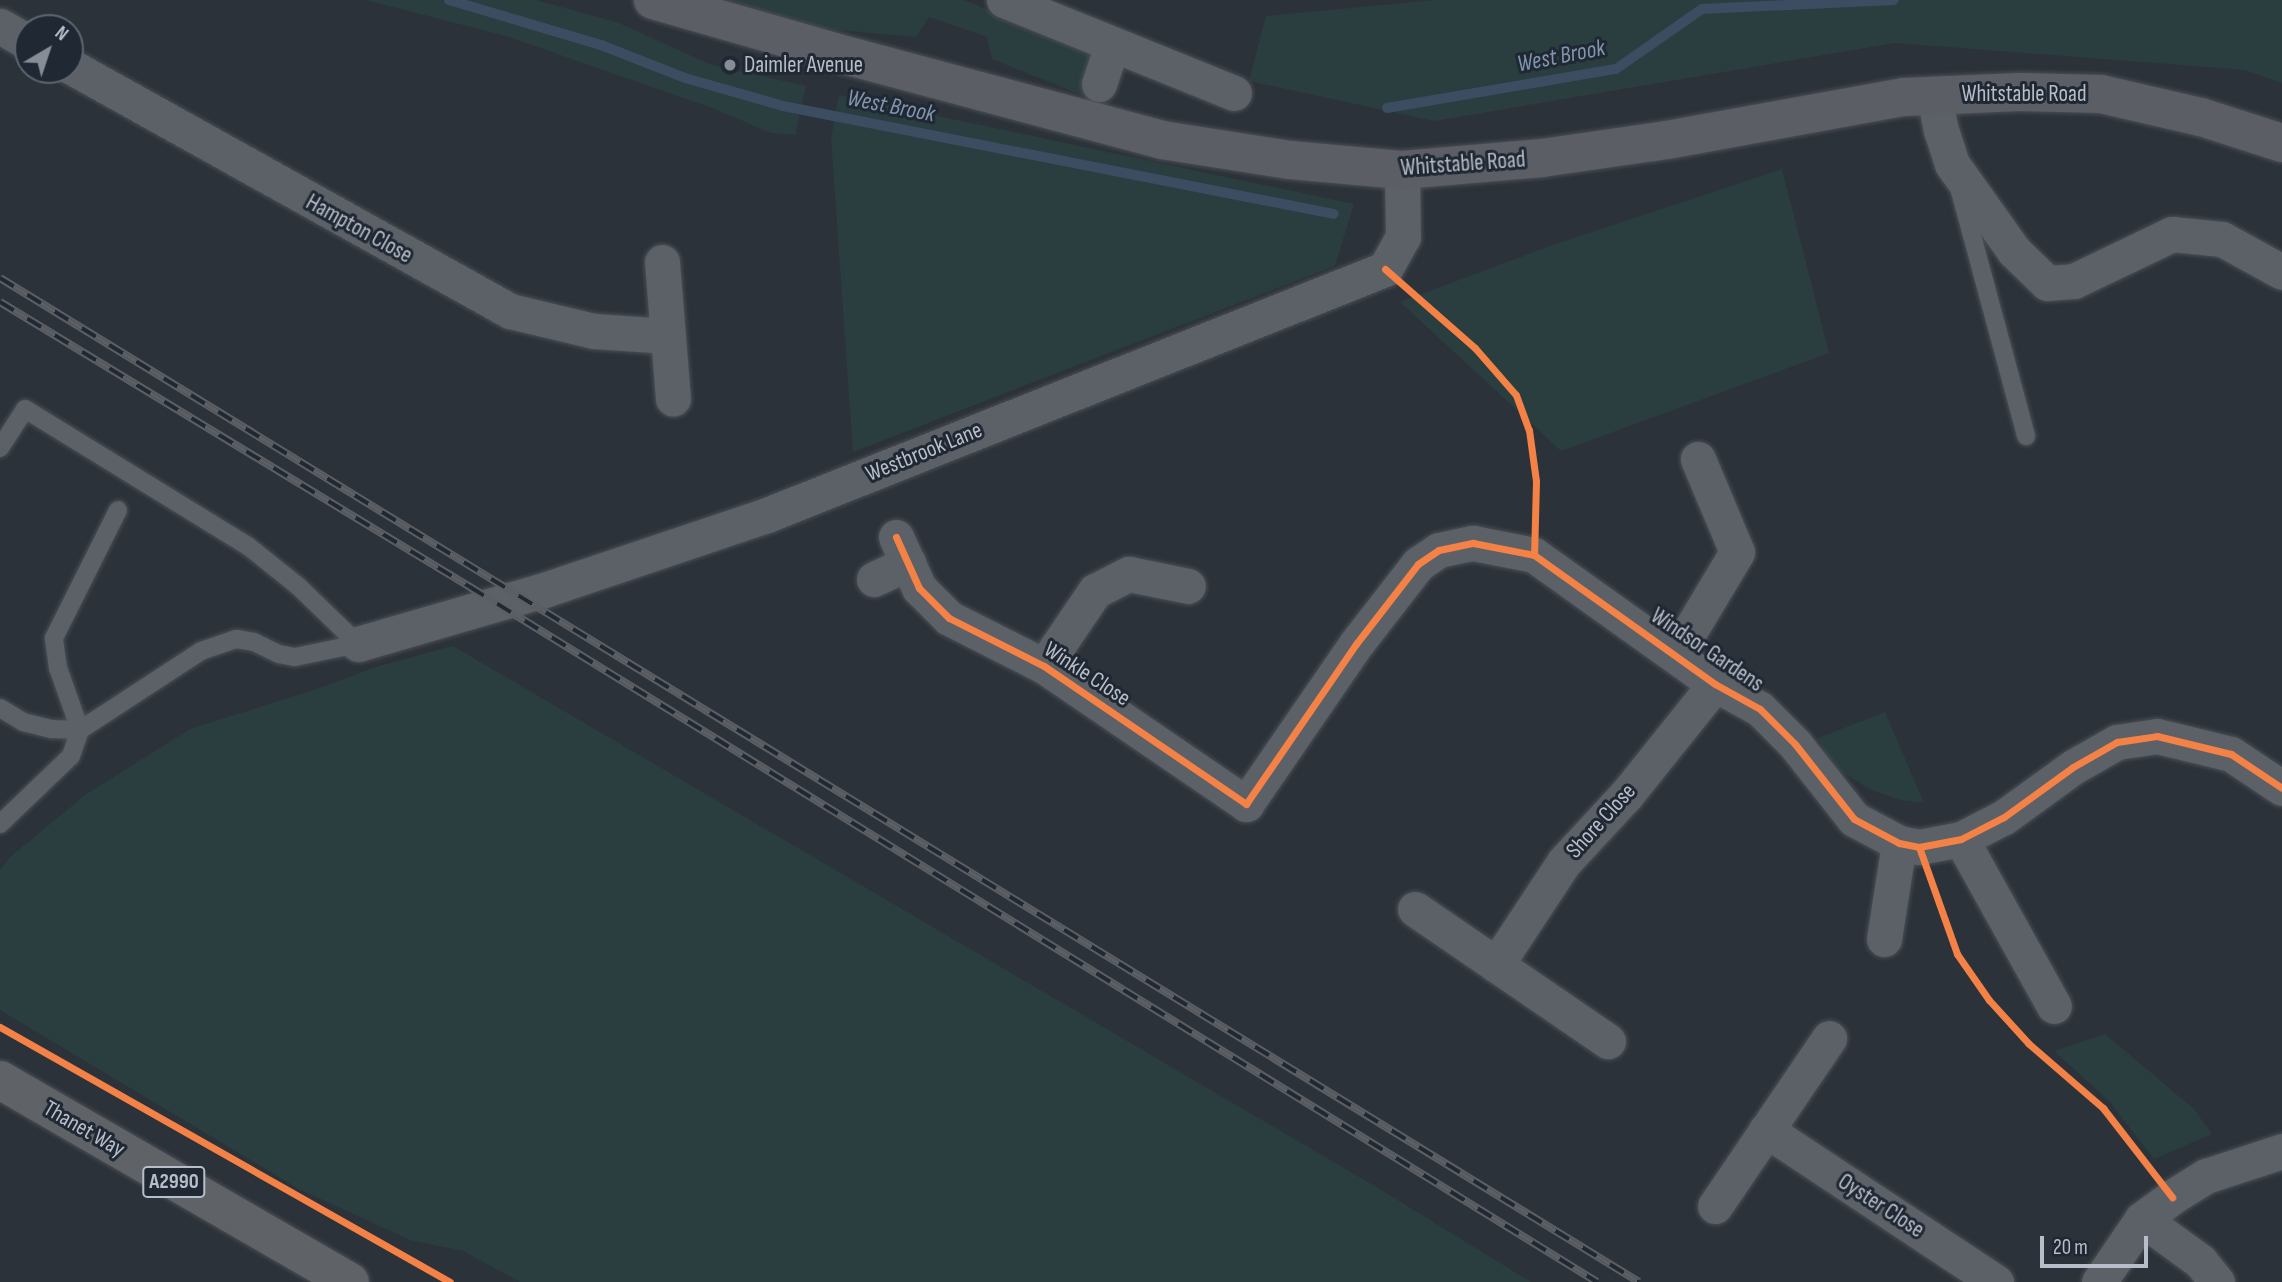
<!DOCTYPE html>
<html>
<head>
<meta charset="utf-8">
<style>
	body { margin:0 }
	#map { position:relative; width:2282px; height:1282px; overflow:hidden; background:#2c3239; font-family:"Sofia Sans Condensed",sans-serif }
	div>[style] { position:absolute }
	.green>* { inset:0; background:#2a3d3f }
	.stream>* { height:10px; margin:-5px; padding:0 5px; transform-origin:5px; border-radius:5px; background:#3c4c61 }
	.roads { filter:drop-shadow(0 0 2px #4a4e54) drop-shadow(0 0 2px #4a4e54) }
	.lane>* { height:18px; margin:-9px; padding:0 9px; transform-origin:9px; border-radius:9px; background:#5c6067 }
	.street>* { height:35px; margin:-17.5px; padding:0 17.5px; transform-origin:17.5px; border-radius:17.5px; background:#5c6067 }
	.secondary>* { height:38px; margin:-19px; padding:0 19px; transform-origin:19px; border-radius:19px; background:#5b5f65 }
	.primary>* { height:38px; margin:-19px; padding:0 19px; transform-origin:19px; border-radius:19px; background:#5f6368 }
	.rail>* { height:8px; margin-top:-4px; transform-origin:0; background:repeating-linear-gradient(90deg,#202833 0 16px,#5b5f64 0 32px); box-sizing:border-box; border-block:2px solid #5b5f64 }
	.cycleway>* { height:7px; margin:-3.5px; padding:0 3.5px; transform-origin:3.5px; border-radius:3.5px; background:#f48246 }
	.dots>* { width:19px; height:19px; translate:-50% -50%; box-sizing:border-box; border:4px solid #202833; border-radius:50% }
	span { translate:-50% -50%; white-space:nowrap; text-align:center; line-height:1.15; -webkit-text-stroke:6px #202833; paint-order:stroke }
	.shield-label span { padding:2px 5px; background:#202833; border:2px solid; border-radius:5px; -webkit-text-stroke-width:0 }
	.shield-label { font-size:21px; color:#b7bec9; font-weight:700 }
	.poi-label { font-size:23px; color:#b7bec9 }
	.left { translate:0 -50%; text-align:left }
	.street-label { font-size:23px; color:#b7bec9 }
	.water-label { font-size:24px; color:#8195ae; font-style:italic }
	.north { position:absolute; left:14px; top:14px; width:70px; height:70px; box-sizing:border-box; background:#202833; border:2px solid #5c646f; border-radius:50%; rotate:39deg; font-size:19px; font-weight:700; line-height:28px; text-align:center; color:#b7bec9 }
	.north::after { content:''; display:block; margin:auto; width:24px; height:32px; background:#868d97; clip-path:polygon(50% 0,100% 100%,50% 72%,0 100%) }
	.scale { position:absolute; left:2040px; top:1236px; width:108px; height:32px; box-sizing:border-box; border:4px solid #b7bec9; border-top:0; padding-left:9px; font-size:21px; line-height:24px; white-space:nowrap; color:#b7bec9; -webkit-text-stroke:5px #202833; paint-order:stroke }
</style>
</head>
<body>
<div id="map">
	<div class="green">
		<i style="clip-path:polygon(366px 0,536px 0,619px 23px,709px 64px,806px 86px,795px 135px,771px 133px,712px 108px,506px 36px)"></i>
		<i style="clip-path:polygon(724px 0,964px 0,1105px 56px,1089px 98px,992px 59px,987px 37px,929px 17px,916px 37px,814px 28px)"></i>
		<i style="clip-path:polygon(1435px 0,2282px 0,2282px 83px,2245px 70px,1895px 43px,1434px 121px,1249px 81px,1266px 16px)"></i>
		<i style="clip-path:polygon(839px 95px,1354px 204px,1335px 266px,853px 452px,831px 138px)"></i>
		<i style="clip-path:polygon(1782px 169px,1829px 353px,1561px 451px,1400px 302px,1550px 246px)"></i>
		<i style="clip-path:polygon(453px 646px,1378px 1188px,1531px 1282px,520px 1282px,463px 1251px,410px 1240px,299px 1189px,0 1010px,0 870px,10px 857px,85px 795px,190px 729px,314px 690px,376px 667px)"></i>
		<i style="clip-path:polygon(1885px 712px,1924px 803px,1900px 800px,1872px 790px,1834px 768px,1818px 738px)"></i>
		<i style="clip-path:polygon(2105px 1034px,2194px 1109px,2212px 1134px,2154px 1159px,2108px 1100px,2054px 1051px)"></i>
	</div>
	<div class="stream">
		<i style="left:449px;top:0;width:159px;rotate:16.5deg"></i>
		<i style="left:601px;top:45px;width:90px;rotate:21.4deg"></i>
		<i style="left:685px;top:78px;width:102px;rotate:15.9deg"></i>
		<i style="left:783px;top:106px;width:561px;rotate:11.09deg"></i>
		<i style="left:1387px;top:108px;width:232px;rotate:-9.7deg"></i>
		<i style="left:1616px;top:69px;width:105px;rotate:-34.9deg"></i>
		<i style="left:1702px;top:9px;width:192px;rotate:-2.7deg"></i>
	</div>
	<div class="roads">
		<div class="lane">
			<i style="left:1960px;top:191px;width:254px;rotate:74.9deg"></i>
			<i style="left:0;top:448px;width:46px;rotate:-57.3deg"></i>
			<i style="left:25px;top:409px;width:262px;rotate:31.6deg"></i>
			<i style="left:248px;top:546px;width:64px;rotate:38.7deg"></i>
			<i style="left:298px;top:586px;width:83px;rotate:44deg"></i>
			<i style="left:0;top:708px;width:27px;rotate:31deg"></i>
			<i style="left:23px;top:722px;width:30px;rotate:14deg"></i>
			<i style="left:52px;top:729px;width:28px;rotate:2deg"></i>
			<i style="left:80px;top:730px;width:145px;rotate:-33.1deg"></i>
			<i style="left:201px;top:651px;width:37px;rotate:-19deg"></i>
			<i style="left:236px;top:639px;width:18px;rotate:9deg"></i>
			<i style="left:254px;top:642px;width:28px;rotate:26deg"></i>
			<i style="left:279px;top:654px;width:16px;rotate:11deg"></i>
			<i style="left:295px;top:657px;width:64px;rotate:-11.7deg"></i>
			<i style="left:0;top:824px;width:98px;rotate:-43.8deg"></i>
			<i style="left:71px;top:756px;width:28px;rotate:-71deg"></i>
			<i style="left:80px;top:730px;width:66px;rotate:-109.5deg"></i>
			<i style="left:58px;top:668px;width:30px;rotate:-98deg"></i>
			<i style="left:54px;top:638px;width:143px;rotate:-63.4deg"></i>
		</div>
		<div class="street">
			<i style="left:1004px;top:0;width:248px;rotate:22deg"></i>
			<i style="left:0;top:26px;width:32px;rotate:30deg"></i>
			<i style="left:70px;top:66px;width:504px;rotate:29.11deg"></i>
			<i style="left:510px;top:311px;width:86px;rotate:13.4deg"></i>
			<i style="left:594px;top:331px;width:74px;rotate:3.9deg"></i>
			<i style="left:1099px;top:84px;width:41px;rotate:-71.6deg"></i>
			<i style="left:1934px;top:95px;width:36px;rotate:79deg"></i>
			<i style="left:1941px;top:130px;width:36px;rotate:72deg"></i>
			<i style="left:1952px;top:164px;width:107px;rotate:54.5deg"></i>
			<i style="left:2014px;top:251px;width:46px;rotate:44.1deg"></i>
			<i style="left:2047px;top:283px;width:27px;rotate:-4deg"></i>
			<i style="left:2074px;top:281px;width:109px;rotate:-25.6deg"></i>
			<i style="left:2172px;top:234px;width:50px;rotate:5.7deg"></i>
			<i style="left:2222px;top:239px;width:68px;rotate:28.8deg"></i>
			<i style="left:662px;top:262px;width:137px;rotate:85.4deg"></i>
			<i style="left:896px;top:537px;width:56px;rotate:65.7deg"></i>
			<i style="left:919px;top:588px;width:42px;rotate:45deg"></i>
			<i style="left:949px;top:618px;width:106px;rotate:26.8deg"></i>
			<i style="left:1044px;top:666px;width:245px;rotate:34.3deg"></i>
			<i style="left:1246px;top:804px;width:194px;rotate:-55.5deg"></i>
			<i style="left:1356px;top:644px;width:101px;rotate:-52.2deg"></i>
			<i style="left:1418px;top:564px;width:25px;rotate:-34deg"></i>
			<i style="left:1439px;top:550px;width:35px;rotate:-12deg"></i>
			<i style="left:1473px;top:543px;width:62px;rotate:11.1deg"></i>
			<i style="left:1534px;top:555px;width:222px;rotate:35.5deg"></i>
			<i style="left:1715px;top:684px;width:51px;rotate:29.1deg"></i>
			<i style="left:1760px;top:709px;width:49px;rotate:45deg"></i>
			<i style="left:1795px;top:744px;width:95px;rotate:51.8deg"></i>
			<i style="left:1854px;top:819px;width:51px;rotate:28.1deg"></i>
			<i style="left:1899px;top:843px;width:20px;rotate:11deg"></i>
			<i style="left:1919px;top:847px;width:43px;rotate:-10.8deg"></i>
			<i style="left:1961px;top:839px;width:48px;rotate:-27.1deg"></i>
			<i style="left:2004px;top:817px;width:85px;rotate:-35.9deg"></i>
			<i style="left:2073px;top:767px;width:51px;rotate:-29.6deg"></i>
			<i style="left:2117px;top:742px;width:40px;rotate:-8.5deg"></i>
			<i style="left:2157px;top:736px;width:76px;rotate:13.7deg"></i>
			<i style="left:2231px;top:754px;width:61px;rotate:33.7deg"></i>
			<i style="left:874px;top:579px;width:38px;rotate:-25deg"></i>
			<i style="left:358px;top:644px;width:194px;rotate:-16.2deg"></i>
			<i style="left:544px;top:590px;width:235px;rotate:-18.6deg"></i>
			<i style="left:767px;top:515px;width:665px;rotate:-21.71deg"></i>
			<i style="left:1385px;top:269px;width:37px;rotate:-61deg"></i>
			<i style="left:1403px;top:237px;width:67px;rotate:-90.9deg"></i>
			<i style="left:1676px;top:654px;width:119px;rotate:-59.1deg"></i>
			<i style="left:1737px;top:552px;width:101px;rotate:-112.8deg"></i>
			<i style="left:1044px;top:666px;width:91px;rotate:-55.8deg"></i>
			<i style="left:1095px;top:591px;width:38px;rotate:-27deg"></i>
			<i style="left:1129px;top:574px;width:60px;rotate:11.5deg"></i>
			<i style="left:1961px;top:839px;width:191px;rotate:60.9deg"></i>
			<i style="left:1415px;top:909px;width:234px;rotate:34.4deg"></i>
			<i style="left:1884px;top:939px;width:97px;rotate:-81.1deg"></i>
			<i style="left:1496px;top:965px;width:123px;rotate:-56.6deg"></i>
			<i style="left:1564px;top:862px;width:93px;rotate:-47.2deg"></i>
			<i style="left:1627px;top:794px;width:141px;rotate:-51.3deg"></i>
			<i style="left:1766px;top:1130px;width:276px;rotate:33.5deg"></i>
			<i style="left:1715px;top:1206px;width:203px;rotate:-55.8deg"></i>
			<i style="left:2142px;top:1219px;width:72px;rotate:35.9deg"></i>
			<i style="left:2200px;top:1261px;width:27px;rotate:51deg"></i>
			<i style="left:2099px;top:1282px;width:76px;rotate:-55.7deg"></i>
			<i style="left:2142px;top:1219px;width:37px;rotate:-36deg"></i>
			<i style="left:2172px;top:1197px;width:40px;rotate:-32deg"></i>
			<i style="left:2206px;top:1176px;width:80px;rotate:-18.2deg"></i>
		</div>
		<div class="secondary">
			<i style="left:653px;top:0;width:188px;rotate:16deg"></i>
			<i style="left:834px;top:52px;width:340px;rotate:15deg"></i>
			<i style="left:1162px;top:140px;width:130px;rotate:8.9deg"></i>
			<i style="left:1290px;top:160px;width:112px;rotate:5.1deg"></i>
			<i style="left:1402px;top:170px;width:141px;rotate:-4.9deg"></i>
			<i style="left:1542px;top:158px;width:126px;rotate:-8.2deg"></i>
			<i style="left:1667px;top:140px;width:241px;rotate:-10.3deg"></i>
			<i style="left:1904px;top:97px;width:116px;rotate:-2.5deg"></i>
			<i style="left:2020px;top:92px;width:81px;rotate:1.4deg"></i>
			<i style="left:2101px;top:94px;width:103px;rotate:13deg"></i>
			<i style="left:2201px;top:117px;width:85px;rotate:17.8deg"></i>
		</div>
		<div class="primary">
			<i style="left:0;top:1080px;width:404px;rotate:30deg"></i>
		</div>
	</div>
	<div class="rail">
		<i style="left:0;top:278px;width:1922px;rotate:31.49deg"></i>
		<i style="left:0;top:302px;width:550px;rotate:31.23deg"></i>
		<i style="left:470px;top:587px;width:1324px;rotate:31.66deg"></i>
	</div>
	<div class="cycleway">
		<i style="left:1385px;top:269px;width:120px;rotate:41.3deg"></i>
		<i style="left:1475px;top:348px;width:62px;rotate:48.9deg"></i>
		<i style="left:1516px;top:395px;width:37px;rotate:70deg"></i>
		<i style="left:1529px;top:430px;width:51px;rotate:82.2deg"></i>
		<i style="left:1536px;top:481px;width:74px;rotate:91.5deg"></i>
		<i style="left:896px;top:537px;width:56px;rotate:65.7deg"></i>
		<i style="left:919px;top:588px;width:42px;rotate:45deg"></i>
		<i style="left:949px;top:618px;width:106px;rotate:26.8deg"></i>
		<i style="left:1044px;top:666px;width:245px;rotate:34.3deg"></i>
		<i style="left:1246px;top:804px;width:194px;rotate:-55.5deg"></i>
		<i style="left:1356px;top:644px;width:101px;rotate:-52.2deg"></i>
		<i style="left:1418px;top:564px;width:25px;rotate:-34deg"></i>
		<i style="left:1439px;top:550px;width:35px;rotate:-12deg"></i>
		<i style="left:1473px;top:543px;width:62px;rotate:11.1deg"></i>
		<i style="left:1534px;top:555px;width:222px;rotate:35.5deg"></i>
		<i style="left:1715px;top:684px;width:51px;rotate:29.1deg"></i>
		<i style="left:1760px;top:709px;width:49px;rotate:45deg"></i>
		<i style="left:1795px;top:744px;width:95px;rotate:51.8deg"></i>
		<i style="left:1854px;top:819px;width:51px;rotate:28.1deg"></i>
		<i style="left:1899px;top:843px;width:20px;rotate:11deg"></i>
		<i style="left:1919px;top:847px;width:43px;rotate:-10.8deg"></i>
		<i style="left:1961px;top:839px;width:48px;rotate:-27.1deg"></i>
		<i style="left:2004px;top:817px;width:85px;rotate:-35.9deg"></i>
		<i style="left:2073px;top:767px;width:51px;rotate:-29.6deg"></i>
		<i style="left:2117px;top:742px;width:40px;rotate:-8.5deg"></i>
		<i style="left:2157px;top:736px;width:76px;rotate:13.7deg"></i>
		<i style="left:2231px;top:754px;width:61px;rotate:33.7deg"></i>
		<i style="left:1919px;top:847px;width:114px;rotate:70.4deg"></i>
		<i style="left:1957px;top:954px;width:56px;rotate:55.2deg"></i>
		<i style="left:1989px;top:1000px;width:59px;rotate:47.7deg"></i>
		<i style="left:2029px;top:1044px;width:98px;rotate:40.9deg"></i>
		<i style="left:2103px;top:1108px;width:113px;rotate:52.2deg"></i>
		<i style="left:0;top:1027px;width:517px;rotate:29.54deg"></i>
	</div>
	<div class="dots">
		<i style="left:730px;top:65px;background:#868d97"></i>
	</div>
	<div class="shield-label">
		<span style="left:174px;top:1182px">A2990</span>
	</div>
	<div class="poi-label">
		<span class="left" style="left:744px;top:65px">Daimler Avenue</span>
	</div>
	<div class="street-label">
		<span style="left:2024px;top:94px">Whitstable Road</span>
		<span style="left:1463px;top:164px;rotate:-4deg">Whitstable Road</span>
		<span style="left:359px;top:229px;rotate:29deg">Hampton Close</span>
		<span style="left:924px;top:452px;rotate:-22deg">Westbrook Lane</span>
		<span style="left:1707px;top:650px;rotate:34deg">Windsor Gardens</span>
		<span style="left:1087px;top:674px;rotate:33deg">Winkle Close</span>
		<span style="left:1601px;top:821px;rotate:-48deg">Shore Close</span>
		<span style="left:84px;top:1129px;rotate:30deg">Thanet Way</span>
		<span style="left:1881px;top:1206px;rotate:33deg">Oyster Close</span>
	</div>
	<div class="water-label">
		<span style="left:1561px;top:56px;rotate:-11deg">West Brook</span>
		<span style="left:891px;top:106px;rotate:11deg">West Brook</span>
	</div>
	<div class="north">N</div>
	<div class="scale">20 m</div>
</div>
</body>
</html>
